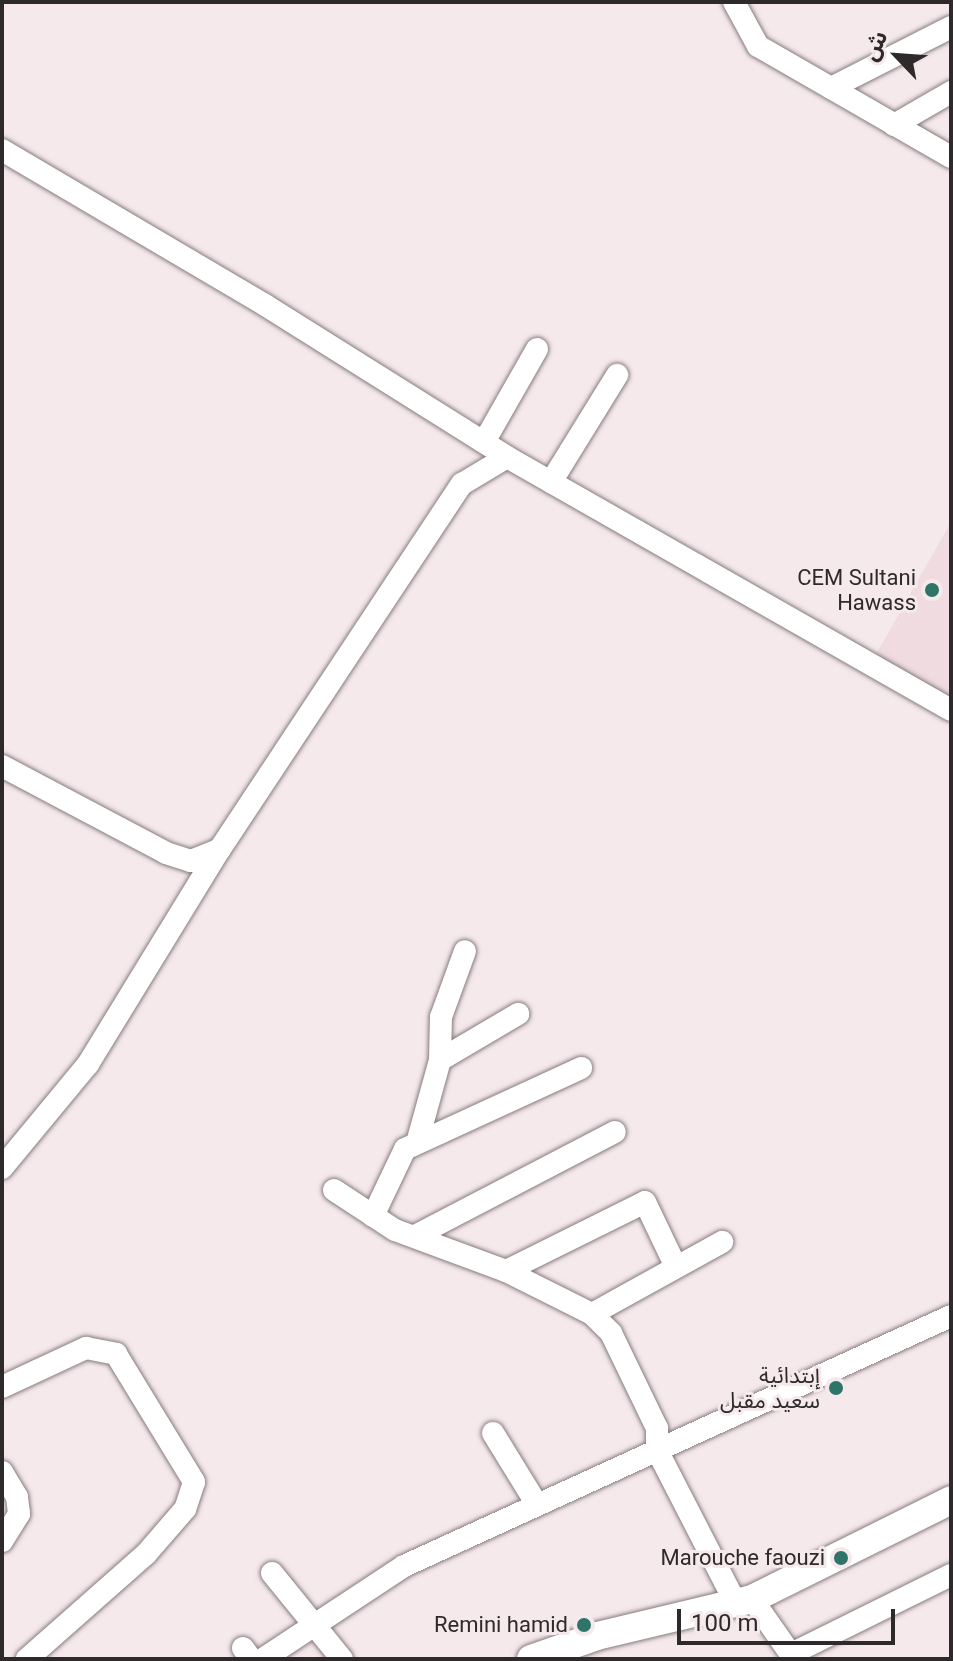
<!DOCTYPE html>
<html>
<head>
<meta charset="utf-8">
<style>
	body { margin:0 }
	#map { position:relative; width:953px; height:1661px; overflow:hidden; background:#f5e9ec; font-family:Roboto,"Noto Sans Arabic",sans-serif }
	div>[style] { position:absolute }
	.built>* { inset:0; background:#efdbe0 }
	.roads { filter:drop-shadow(0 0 2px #877c7e) drop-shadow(0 0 2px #877c7e) }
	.minor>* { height:22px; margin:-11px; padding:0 11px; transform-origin:11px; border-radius:11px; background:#fff }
	.major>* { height:28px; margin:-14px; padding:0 14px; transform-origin:14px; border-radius:14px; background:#fff }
	.dots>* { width:22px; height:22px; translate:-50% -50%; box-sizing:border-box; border:4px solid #f5e9ec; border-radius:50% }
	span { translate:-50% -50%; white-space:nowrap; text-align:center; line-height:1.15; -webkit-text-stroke:6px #f5e9ec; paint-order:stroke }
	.poi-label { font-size:22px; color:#2e292a }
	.right { translate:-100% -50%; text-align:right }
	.frame { position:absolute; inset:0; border:4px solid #2e292a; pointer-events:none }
	.north { position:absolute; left:857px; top:16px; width:80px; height:80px; -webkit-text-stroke:6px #f5e9ec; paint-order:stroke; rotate:295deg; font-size:22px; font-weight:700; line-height:32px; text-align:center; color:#2e292a }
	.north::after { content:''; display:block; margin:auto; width:28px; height:36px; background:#2e292a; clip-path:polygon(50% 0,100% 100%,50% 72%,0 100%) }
	.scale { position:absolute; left:677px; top:1609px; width:218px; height:36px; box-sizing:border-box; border:4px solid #2e292a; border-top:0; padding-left:10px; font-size:24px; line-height:28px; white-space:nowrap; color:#2e292a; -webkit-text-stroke:6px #f5e9ec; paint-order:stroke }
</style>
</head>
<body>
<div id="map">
	<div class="built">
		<i style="clip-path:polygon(951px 522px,951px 701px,874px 658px)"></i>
	</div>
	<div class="roads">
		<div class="minor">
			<i style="left:734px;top:2px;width:50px;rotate:61.4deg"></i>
			<i style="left:758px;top:46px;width:223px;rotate:29.9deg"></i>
			<i style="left:831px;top:88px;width:135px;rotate:-26.9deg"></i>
			<i style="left:894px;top:125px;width:66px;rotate:-30.1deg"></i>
			<i style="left:2px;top:150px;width:305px;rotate:30.5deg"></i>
			<i style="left:265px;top:305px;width:286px;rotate:32.1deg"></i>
			<i style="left:484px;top:442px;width:107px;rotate:-60.3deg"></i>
			<i style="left:551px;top:482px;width:126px;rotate:-58.3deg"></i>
			<i style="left:2px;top:766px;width:186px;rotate:27.9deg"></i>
			<i style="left:166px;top:853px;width:26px;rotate:18deg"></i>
			<i style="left:191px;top:861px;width:31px;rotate:-22deg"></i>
			<i style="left:220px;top:849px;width:438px;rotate:-56.5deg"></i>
			<i style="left:462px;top:484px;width:52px;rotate:-31deg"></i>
			<i style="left:507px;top:457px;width:511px;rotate:29.68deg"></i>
			<i style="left:440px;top:1060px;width:91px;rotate:-30.5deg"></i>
			<i style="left:417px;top:1143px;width:86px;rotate:-74.5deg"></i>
			<i style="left:440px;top:1060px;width:43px;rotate:-88.7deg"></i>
			<i style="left:441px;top:1017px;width:70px;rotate:-70deg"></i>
			<i style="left:2px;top:1168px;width:135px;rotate:-50.4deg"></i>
			<i style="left:88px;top:1064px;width:252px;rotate:-58.5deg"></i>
			<i style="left:334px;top:1190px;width:73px;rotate:33.3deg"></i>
			<i style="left:395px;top:1230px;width:118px;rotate:20.3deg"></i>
			<i style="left:506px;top:1271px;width:96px;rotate:26.6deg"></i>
			<i style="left:592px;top:1314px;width:27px;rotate:45deg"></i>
			<i style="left:611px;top:1333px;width:106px;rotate:64.2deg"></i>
			<i style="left:657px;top:1428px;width:22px;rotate:90deg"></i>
			<i style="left:657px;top:1450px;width:171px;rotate:62.8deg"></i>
			<i style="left:373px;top:1216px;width:74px;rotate:-64.5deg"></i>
			<i style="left:405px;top:1149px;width:194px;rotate:-24.7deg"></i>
			<i style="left:417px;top:1235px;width:223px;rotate:-27.5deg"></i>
			<i style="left:506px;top:1271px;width:155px;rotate:-26.4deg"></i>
			<i style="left:645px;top:1202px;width:70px;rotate:64.5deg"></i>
			<i style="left:592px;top:1314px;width:149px;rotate:-29deg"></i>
			<i style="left:2px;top:1387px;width:93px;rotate:-24.9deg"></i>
			<i style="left:86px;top:1348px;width:31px;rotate:11deg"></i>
			<i style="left:116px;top:1354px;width:150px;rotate:58.6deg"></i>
			<i style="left:194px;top:1482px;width:28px;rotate:108deg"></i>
			<i style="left:185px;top:1509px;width:60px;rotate:130.9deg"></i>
			<i style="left:146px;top:1554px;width:159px;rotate:138.6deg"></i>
			<i style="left:493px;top:1433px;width:82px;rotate:58.4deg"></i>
			<i style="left:2px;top:1472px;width:29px;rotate:59deg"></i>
			<i style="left:17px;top:1497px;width:17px;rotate:83deg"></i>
			<i style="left:19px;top:1514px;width:32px;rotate:122deg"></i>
			<i style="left:272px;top:1573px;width:111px;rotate:50.9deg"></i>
			<i style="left:752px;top:1599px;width:73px;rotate:55deg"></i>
			<i style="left:243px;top:1648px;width:14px;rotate:54deg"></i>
			<i style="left:791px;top:1654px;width:178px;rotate:-26.3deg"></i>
			<i style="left:263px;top:1659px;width:169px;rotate:-33.4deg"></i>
			<i style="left:404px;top:1566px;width:601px;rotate:-24.56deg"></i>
		</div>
		<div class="major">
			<i style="left:531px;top:1659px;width:70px;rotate:-19.2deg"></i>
			<i style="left:597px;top:1636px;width:159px;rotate:-13.4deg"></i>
			<i style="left:752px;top:1599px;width:222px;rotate:-26.4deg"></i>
		</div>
	</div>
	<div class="dots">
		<i style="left:932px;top:590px;background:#2f7468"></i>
		<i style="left:836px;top:1388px;background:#2f7468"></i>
		<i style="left:841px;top:1558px;background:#2f7468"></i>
		<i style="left:584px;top:1625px;background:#2f7468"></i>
	</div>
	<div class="poi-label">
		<span class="right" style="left:916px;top:590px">CEM Sultani<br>Hawass</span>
		<span class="right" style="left:820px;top:1388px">إبتدائية<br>سعيد مقبل</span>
		<span class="right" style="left:825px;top:1558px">Marouche faouzi</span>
		<span class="right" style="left:568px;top:1625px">Remini hamid</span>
	</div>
	<div class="frame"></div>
	<div class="north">ش</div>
	<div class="scale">100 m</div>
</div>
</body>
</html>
